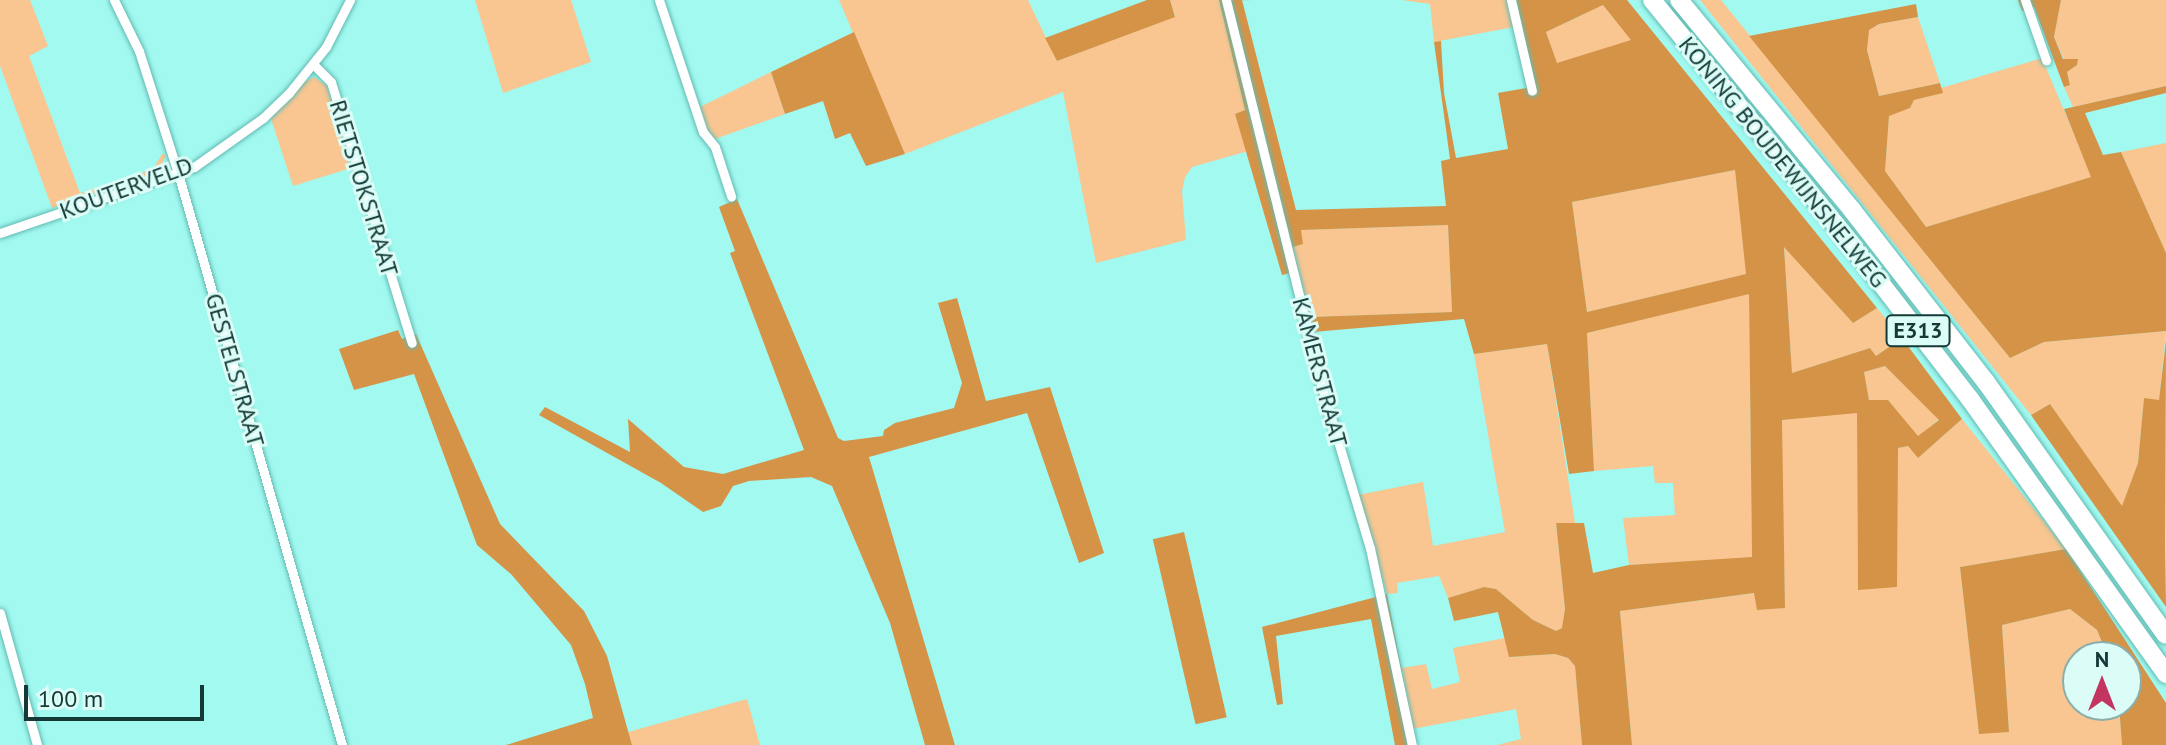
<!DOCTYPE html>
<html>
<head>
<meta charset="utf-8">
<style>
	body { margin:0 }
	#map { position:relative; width:2166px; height:745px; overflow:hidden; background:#a1f9f0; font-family:"PT Sans",sans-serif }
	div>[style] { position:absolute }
	.green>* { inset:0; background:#f9c691 }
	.forest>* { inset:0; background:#d59347; transform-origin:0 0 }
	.roads { filter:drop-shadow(0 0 2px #62bab2) drop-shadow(0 0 2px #62bab2) }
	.street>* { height:9px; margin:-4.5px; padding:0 4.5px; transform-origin:4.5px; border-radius:4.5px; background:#fff }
	.highway>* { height:18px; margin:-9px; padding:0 9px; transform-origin:9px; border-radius:9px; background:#fff }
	span { translate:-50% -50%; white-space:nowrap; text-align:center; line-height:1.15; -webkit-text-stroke:6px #dbfcf7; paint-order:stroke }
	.shield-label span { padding:2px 6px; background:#dbfcf7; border:2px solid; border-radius:6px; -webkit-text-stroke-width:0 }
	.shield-label { font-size:22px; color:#143936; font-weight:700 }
	.street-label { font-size:24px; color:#143936 }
	.north { position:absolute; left:2062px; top:641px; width:80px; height:80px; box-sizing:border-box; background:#dbfcf7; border:2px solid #8baeaa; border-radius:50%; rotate:0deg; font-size:22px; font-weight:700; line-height:32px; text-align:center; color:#143936 }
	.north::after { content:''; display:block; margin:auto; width:28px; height:36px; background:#c33560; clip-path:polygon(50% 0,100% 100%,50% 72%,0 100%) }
	.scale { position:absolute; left:24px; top:685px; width:180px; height:36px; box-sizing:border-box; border:4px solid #143936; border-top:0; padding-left:10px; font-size:24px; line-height:28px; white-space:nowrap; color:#143936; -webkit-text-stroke:6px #dbfcf7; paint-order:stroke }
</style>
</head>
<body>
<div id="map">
	<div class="green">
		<i style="clip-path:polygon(0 0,30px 0,48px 46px,29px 56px,80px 193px,153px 169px,162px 154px,166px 155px,160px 168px,154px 174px,52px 208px,0 66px)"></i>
		<i style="clip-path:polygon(475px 0,571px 0,591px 62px,503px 93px)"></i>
		<i style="clip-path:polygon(839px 0,1028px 0,1057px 61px,1175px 16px,1170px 0,1219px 0,1245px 111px,1235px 114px,1248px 151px,1192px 167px,1185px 177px,1182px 191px,1186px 240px,1096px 263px,1063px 92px,905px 154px)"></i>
		<i style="clip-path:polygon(1402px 0,1509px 0,1514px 27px,1434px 42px,1430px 4px)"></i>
		<i style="clip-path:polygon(1700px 0,1721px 0,2010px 358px,2044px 342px,2166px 331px,2159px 401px,2144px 398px,2138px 463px,2122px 507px,2050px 404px,2031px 415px)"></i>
		<i style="clip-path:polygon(2061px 0,2166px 0,2166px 86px,2073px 107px,2064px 87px,2070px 85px,2067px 72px,2077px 65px,2064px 59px,2054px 37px)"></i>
		<i style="clip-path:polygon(1603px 5px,1632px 40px,1557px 64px,1546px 32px)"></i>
		<i style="clip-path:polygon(1918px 17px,1940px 83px,1879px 96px,1867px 50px,1868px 30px,1879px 24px)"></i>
		<i style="clip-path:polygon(2042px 58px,2092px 177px,1926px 227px,1885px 171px,1889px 115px,1910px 108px,1914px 100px,1942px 93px,1941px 88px)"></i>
		<i style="clip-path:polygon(771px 72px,785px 114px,715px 139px,705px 126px,700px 107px)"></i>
		<i style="clip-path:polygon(314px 77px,327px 86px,351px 168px,293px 186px,271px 119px,306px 81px)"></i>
		<i style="clip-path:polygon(2166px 143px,2166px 253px,2121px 152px)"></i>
		<i style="clip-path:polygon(1735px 170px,1747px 274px,1587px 312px,1572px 202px)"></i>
		<i style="clip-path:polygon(1448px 225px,1452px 312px,1310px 317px,1293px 247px,1302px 244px,1300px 230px)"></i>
		<i style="clip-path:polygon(1784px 246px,1853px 323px,1877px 308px,1902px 338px,1876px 356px,1870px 348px,1792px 373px)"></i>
		<i style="clip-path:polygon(1749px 293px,1752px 558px,1629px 565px,1623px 518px,1675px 515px,1673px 483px,1655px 483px,1653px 466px,1594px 471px,1587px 333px)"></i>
		<i style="clip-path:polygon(1547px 344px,1575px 523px,1556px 524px,1565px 609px,1563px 628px,1556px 631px,1533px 620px,1496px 589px,1484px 587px,1448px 598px,1439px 576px,1397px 583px,1398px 593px,1387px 594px,1358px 495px,1423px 482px,1433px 546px,1505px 532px,1474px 354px)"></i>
		<i style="clip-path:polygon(1885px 366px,1939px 419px,1918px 437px,1888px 400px,1869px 400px,1864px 372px)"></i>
		<i style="clip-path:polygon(1857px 412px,1858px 589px,1898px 448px,1908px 446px,1919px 457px,1962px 419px,2066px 549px,1960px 567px,1979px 733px,2009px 732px,2002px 625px,2070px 609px,2097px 630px,2108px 657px,2078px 657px,2078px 705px,2119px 705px,2122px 745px,1632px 745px,1620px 611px,1755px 593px,1785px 608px,1781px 420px)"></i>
		<i style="clip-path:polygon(1505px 638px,1510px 657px,1555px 654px,1568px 658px,1575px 666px,1582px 745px,1497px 745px,1521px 739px,1516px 709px,1413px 729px,1402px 668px,1426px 664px,1432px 689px,1460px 682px,1453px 648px)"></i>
		<i style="clip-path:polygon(747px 699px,760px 745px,632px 745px,628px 732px)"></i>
	</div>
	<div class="forest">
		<i style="clip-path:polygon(1147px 0,1170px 0,1175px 17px,1057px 61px,1045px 38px)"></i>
		<i style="clip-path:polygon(evenodd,1219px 0,1242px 0,1296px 210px,1446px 206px,1441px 161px,1450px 159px,1434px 42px,1441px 41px,1444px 93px,1456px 158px,1508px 149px,1498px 93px,1532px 87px,1515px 0,1627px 0,1877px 308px,1853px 323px,1784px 247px,1792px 373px,1870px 348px,1876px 356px,1902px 338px,1962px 419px,1918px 458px,1908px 446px,1898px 448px,1897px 587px,1858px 590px,1857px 413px,1782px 420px,1785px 608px,1757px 610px,1754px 593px,1620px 611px,1632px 745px,1582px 745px,1575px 666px,1568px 658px,1555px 654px,1509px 657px,1498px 612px,1454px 621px,1448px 598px,1484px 587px,1496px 589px,1533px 620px,1556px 631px,1562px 628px,1565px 609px,1556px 523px,1584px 523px,1593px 573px,1629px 565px,1752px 557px,1749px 294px,1587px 333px,1594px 471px,1569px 474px,1547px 344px,1474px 354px,1464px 319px,1313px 332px,1310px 317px,1452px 312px,1448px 225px,1301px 230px,1303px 244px,1293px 247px,1298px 271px,1282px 275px,1235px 114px,1245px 110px,1219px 0,1603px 5px,1631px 40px,1557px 63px,1546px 32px,1603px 5px,1219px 0,1735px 170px,1746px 274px,1587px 312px,1572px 202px,1735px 170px,1219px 0,1885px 366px,1939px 420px,1918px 436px,1888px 400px,1869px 400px,1864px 372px,1885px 366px)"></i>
		<i style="clip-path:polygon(2018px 0,2061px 0,2054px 37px,2063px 59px,2078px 59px,2077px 65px,2067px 72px,2070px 85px,2064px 87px,2034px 7px,2022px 11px)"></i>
		<i style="clip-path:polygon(1916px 4px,1918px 17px,1879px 24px,1869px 30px,1867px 50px,1879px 96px,1940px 83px,1943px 93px,1914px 100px,1910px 108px,1889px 116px,1885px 171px,1926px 227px,2091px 177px,2064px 109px,2166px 86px,2166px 93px,2085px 113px,2103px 155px,2121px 152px,2166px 253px,2166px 331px,2044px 342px,2010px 358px,1749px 36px)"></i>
		<i style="clip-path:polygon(854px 32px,905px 154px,866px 166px,850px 133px,835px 139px,823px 101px,785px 114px,771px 72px)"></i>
		<i style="clip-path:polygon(737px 199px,838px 438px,844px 441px,883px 436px,884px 430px,895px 423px,954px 408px,962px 383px,938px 303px,957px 298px,986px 401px,1050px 387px,1104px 553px,1079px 563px,1027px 413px,869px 457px,955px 745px,925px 745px,890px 623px,832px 486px,811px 477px,749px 481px,733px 486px,721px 506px,703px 512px,661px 483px,539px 415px,545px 407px,630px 452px,628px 419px,684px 467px,723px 474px,804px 450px,730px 253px,735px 251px,719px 207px)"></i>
		<i style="clip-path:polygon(398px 330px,402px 339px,416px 334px,500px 524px,584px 611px,607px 656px,632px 745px,506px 745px,593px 718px,585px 684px,571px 645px,511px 574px,477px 545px,414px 374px,354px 390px,339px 349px)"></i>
		<i style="clip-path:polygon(2166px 340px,2165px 545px,2166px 607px,2031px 415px,2050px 404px,2122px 506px,2138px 463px,2144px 398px,2159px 400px)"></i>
		<i style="left:1184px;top:532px;width:190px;height:32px;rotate:77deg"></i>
		<i style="clip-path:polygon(2066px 549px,2166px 703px,2166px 745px,2122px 745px,2119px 705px,2126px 705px,2126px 657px,2108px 657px,2097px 630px,2070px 609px,2002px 625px,2009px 732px,1979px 734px,1960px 567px)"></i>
		<i style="clip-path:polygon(1387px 594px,1416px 745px,1395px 745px,1371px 619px,1276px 636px,1283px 704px,1277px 705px,1262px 627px)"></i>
	</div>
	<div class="roads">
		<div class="street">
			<i style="left:114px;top:0;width:57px;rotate:63.9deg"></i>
			<i style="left:139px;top:51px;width:128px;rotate:72.3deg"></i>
			<i style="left:178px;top:173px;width:595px;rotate:74deg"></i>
			<i style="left:659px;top:0;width:139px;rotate:71.6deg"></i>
			<i style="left:703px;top:132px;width:19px;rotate:51deg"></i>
			<i style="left:715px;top:147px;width:52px;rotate:71.9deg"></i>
			<i style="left:1226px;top:0;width:396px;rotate:76.1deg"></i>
			<i style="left:1321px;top:384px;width:171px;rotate:73.4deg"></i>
			<i style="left:1370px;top:548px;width:201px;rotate:78deg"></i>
			<i style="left:1511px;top:0;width:93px;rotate:77deg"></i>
			<i style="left:2025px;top:0;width:64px;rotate:70.7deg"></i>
			<i style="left:314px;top:65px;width:24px;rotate:45deg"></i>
			<i style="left:331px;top:82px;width:273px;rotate:72.8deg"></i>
			<i style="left:0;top:233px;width:205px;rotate:-18.8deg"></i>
			<i style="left:194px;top:167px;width:85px;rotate:-35.4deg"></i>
			<i style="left:263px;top:118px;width:36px;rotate:-44deg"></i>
			<i style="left:289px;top:93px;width:59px;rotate:-51.2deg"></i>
			<i style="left:326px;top:47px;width:53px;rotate:-62.9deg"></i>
			<i style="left:0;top:613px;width:137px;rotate:74.3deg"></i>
		</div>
		<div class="highway">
			<i style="left:1652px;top:0;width:291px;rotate:50.7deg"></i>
			<i style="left:1836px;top:225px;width:220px;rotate:52.4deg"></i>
			<i style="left:1970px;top:399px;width:338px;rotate:54.5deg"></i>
			<i style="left:1679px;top:0;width:272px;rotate:50.5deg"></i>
			<i style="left:1852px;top:210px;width:218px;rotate:52.1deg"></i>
			<i style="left:1986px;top:382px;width:310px;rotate:54.6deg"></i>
		</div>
	</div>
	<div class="shield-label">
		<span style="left:1918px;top:331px">E313</span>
	</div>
	<div class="street-label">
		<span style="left:1783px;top:162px;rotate:51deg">KONING BOUDEWIJNSNELWEG</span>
		<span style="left:126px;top:188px;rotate:-20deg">KOUTERVELD</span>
		<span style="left:364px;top:188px;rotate:73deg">RIETSTOKSTRAAT</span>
		<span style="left:235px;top:370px;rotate:74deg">GESTELSTRAAT</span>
		<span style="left:1320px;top:372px;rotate:75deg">KAMERSTRAAT</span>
	</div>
	<div class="north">N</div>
	<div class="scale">100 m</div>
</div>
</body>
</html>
